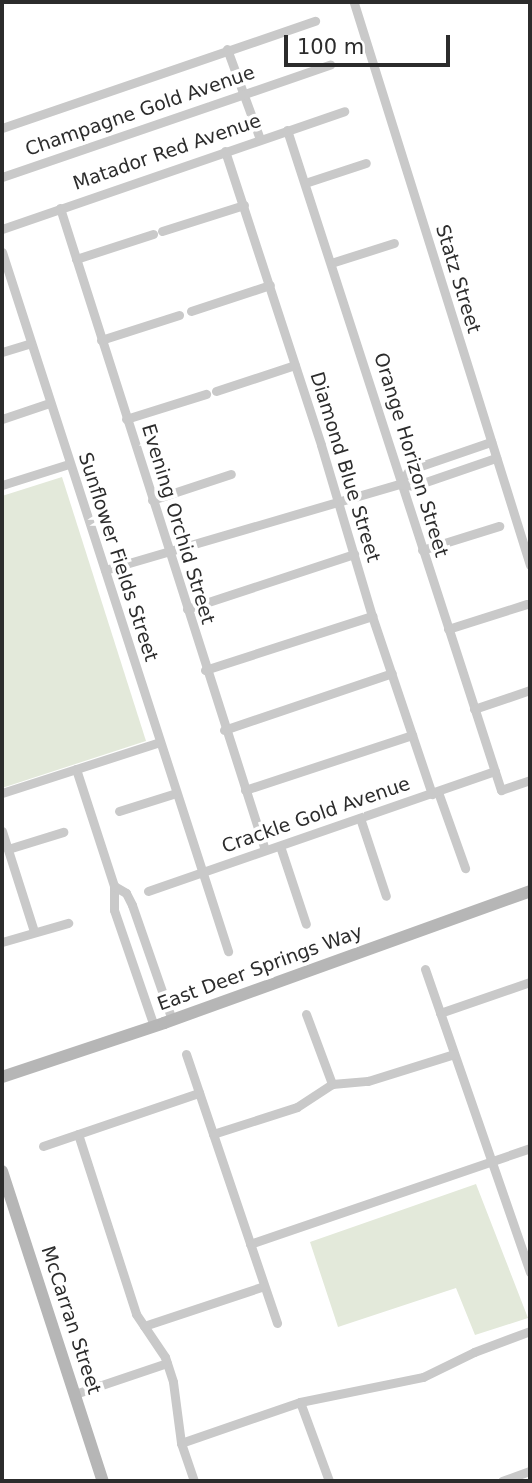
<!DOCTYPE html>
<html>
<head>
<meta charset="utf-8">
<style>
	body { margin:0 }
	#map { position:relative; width:532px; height:1483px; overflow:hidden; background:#fff; font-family:"DejaVu Sans",sans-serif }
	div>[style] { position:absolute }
	.green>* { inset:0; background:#e3e9da }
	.street>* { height:9px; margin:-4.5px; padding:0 4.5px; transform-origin:4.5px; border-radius:4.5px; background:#c9c9c9 }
	.secondary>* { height:12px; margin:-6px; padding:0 6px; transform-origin:6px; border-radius:6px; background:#b6b6b6 }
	span { translate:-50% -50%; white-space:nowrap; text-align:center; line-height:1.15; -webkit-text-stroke:7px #fff; paint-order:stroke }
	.street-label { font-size:19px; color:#2c2c2c }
	.frame { position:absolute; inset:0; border:4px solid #2c2c2c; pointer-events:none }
	.scale { position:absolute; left:284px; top:35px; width:166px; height:32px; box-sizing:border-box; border:4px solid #2c2c2c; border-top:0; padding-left:9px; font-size:21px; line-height:24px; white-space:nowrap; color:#2c2c2c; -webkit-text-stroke:5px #fff; paint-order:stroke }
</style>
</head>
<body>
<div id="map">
	<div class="green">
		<i style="clip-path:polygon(62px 477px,146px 741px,2px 788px,2px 496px)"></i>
		<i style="clip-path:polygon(476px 1184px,528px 1318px,475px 1335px,456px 1288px,338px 1327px,310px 1242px)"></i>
	</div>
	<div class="street">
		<i style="left:354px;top:3px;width:589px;rotate:72.61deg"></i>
		<i style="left:227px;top:49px;width:96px;rotate:69.9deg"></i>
		<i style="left:2px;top:128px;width:331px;rotate:-18.9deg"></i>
		<i style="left:287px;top:130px;width:694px;rotate:72.04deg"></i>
		<i style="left:501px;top:790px;width:31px;rotate:-19deg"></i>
		<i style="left:225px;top:151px;width:309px;rotate:71.9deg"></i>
		<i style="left:321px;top:445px;width:178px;rotate:73.4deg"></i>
		<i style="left:372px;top:616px;width:188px;rotate:71.4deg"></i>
		<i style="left:2px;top:177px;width:347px;rotate:-18.9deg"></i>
		<i style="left:305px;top:183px;width:64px;rotate:-18.2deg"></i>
		<i style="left:60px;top:208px;width:674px;rotate:72.29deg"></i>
		<i style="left:2px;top:229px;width:362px;rotate:-19deg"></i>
		<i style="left:162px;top:231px;width:86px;rotate:-17.6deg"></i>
		<i style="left:2px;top:252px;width:735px;rotate:72.08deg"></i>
		<i style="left:76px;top:259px;width:81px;rotate:-18deg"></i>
		<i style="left:331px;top:263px;width:66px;rotate:-17.6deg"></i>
		<i style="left:191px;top:311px;width:83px;rotate:-18.2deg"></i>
		<i style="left:101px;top:340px;width:82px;rotate:-17.8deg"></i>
		<i style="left:2px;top:352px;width:30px;rotate:-17deg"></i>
		<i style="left:216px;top:391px;width:83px;rotate:-18.2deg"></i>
		<i style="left:2px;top:419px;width:50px;rotate:-18.8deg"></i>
		<i style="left:126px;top:419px;width:84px;rotate:-17.4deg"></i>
		<i style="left:400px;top:484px;width:17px;rotate:-57deg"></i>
		<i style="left:409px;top:470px;width:87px;rotate:-18.9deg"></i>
		<i style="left:2px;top:485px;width:70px;rotate:-17.4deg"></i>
		<i style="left:152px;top:500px;width:83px;rotate:-18.2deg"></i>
		<i style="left:422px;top:550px;width:81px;rotate:-17.3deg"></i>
		<i style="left:105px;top:570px;width:307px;rotate:-16.3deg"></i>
		<i style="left:400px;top:484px;width:14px;rotate:8deg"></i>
		<i style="left:414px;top:486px;width:87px;rotate:-18.9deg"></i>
		<i style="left:187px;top:609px;width:176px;rotate:-18.2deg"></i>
		<i style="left:448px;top:629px;width:83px;rotate:-17.6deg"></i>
		<i style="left:205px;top:670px;width:176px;rotate:-17.9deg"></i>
		<i style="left:474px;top:709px;width:59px;rotate:-18.7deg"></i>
		<i style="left:224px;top:730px;width:177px;rotate:-18.7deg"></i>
		<i style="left:76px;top:769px;width:123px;rotate:72deg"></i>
		<i style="left:114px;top:886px;width:24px;rotate:90deg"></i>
		<i style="left:114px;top:910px;width:123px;rotate:71deg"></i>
		<i style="left:245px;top:790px;width:176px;rotate:-18.2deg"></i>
		<i style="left:438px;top:792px;width:81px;rotate:70.4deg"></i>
		<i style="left:2px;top:793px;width:166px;rotate:-17.9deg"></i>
		<i style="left:119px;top:811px;width:60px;rotate:-17.5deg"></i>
		<i style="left:360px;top:818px;width:82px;rotate:71.6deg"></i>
		<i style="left:2px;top:831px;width:105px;rotate:72.3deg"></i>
		<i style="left:280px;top:846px;width:82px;rotate:71.6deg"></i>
		<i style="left:8px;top:849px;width:58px;rotate:-17.2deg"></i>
		<i style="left:114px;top:886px;width:14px;rotate:30deg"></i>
		<i style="left:126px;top:893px;width:13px;rotate:63deg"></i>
		<i style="left:132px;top:905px;width:122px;rotate:70.8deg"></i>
		<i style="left:148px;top:891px;width:367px;rotate:-19.1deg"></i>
		<i style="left:2px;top:942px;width:69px;rotate:-16.1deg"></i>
		<i style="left:425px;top:969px;width:321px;rotate:70.9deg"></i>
		<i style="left:440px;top:1013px;width:95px;rotate:-19deg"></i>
		<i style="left:306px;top:1014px;width:75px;rotate:69.6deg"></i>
		<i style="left:186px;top:1054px;width:284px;rotate:71.3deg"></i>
		<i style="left:78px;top:1134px;width:189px;rotate:72.1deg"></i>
		<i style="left:136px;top:1314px;width:52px;rotate:56deg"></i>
		<i style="left:165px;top:1357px;width:26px;rotate:72deg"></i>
		<i style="left:173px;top:1382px;width:62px;rotate:82.5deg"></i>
		<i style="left:181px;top:1443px;width:40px;rotate:71.1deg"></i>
		<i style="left:213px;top:1134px;width:88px;rotate:-17.8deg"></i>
		<i style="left:297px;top:1107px;width:42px;rotate:-33.3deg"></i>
		<i style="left:332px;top:1084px;width:36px;rotate:-5deg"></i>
		<i style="left:368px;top:1081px;width:90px;rotate:-17.4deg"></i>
		<i style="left:43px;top:1146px;width:165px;rotate:-18.8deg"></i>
		<i style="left:250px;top:1244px;width:296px;rotate:-18.9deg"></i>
		<i style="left:144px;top:1326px;width:126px;rotate:-18.4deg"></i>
		<i style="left:75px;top:1394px;width:97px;rotate:-18.6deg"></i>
		<i style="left:300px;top:1402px;width:84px;rotate:69.8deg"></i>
		<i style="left:181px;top:1443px;width:126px;rotate:-19deg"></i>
		<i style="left:300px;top:1402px;width:126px;rotate:-11.5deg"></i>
		<i style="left:423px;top:1377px;width:57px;rotate:-26.1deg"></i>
		<i style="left:474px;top:1352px;width:60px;rotate:-20.6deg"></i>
		<i style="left:502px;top:1481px;width:30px;rotate:-20deg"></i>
	</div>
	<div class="secondary">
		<i style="left:2px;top:1077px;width:171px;rotate:-18.4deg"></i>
		<i style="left:164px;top:1023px;width:389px;rotate:-19.8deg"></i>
		<i style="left:2px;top:1171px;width:326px;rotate:72deg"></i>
	</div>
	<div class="street-label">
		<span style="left:140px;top:111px;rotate:-19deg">Champagne Gold Avenue</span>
		<span style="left:167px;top:152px;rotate:-19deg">Matador Red Avenue</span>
		<span style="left:458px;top:279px;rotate:73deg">Statz Street</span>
		<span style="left:411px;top:455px;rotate:73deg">Orange Horizon Street</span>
		<span style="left:345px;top:467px;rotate:73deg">Diamond Blue Street</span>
		<span style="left:178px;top:524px;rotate:73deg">Evening Orchid Street</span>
		<span style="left:118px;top:557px;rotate:72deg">Sunflower Fields Street</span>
		<span style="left:316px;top:815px;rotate:-19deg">Crackle Gold Avenue</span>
		<span style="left:260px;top:968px;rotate:-20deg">East Deer Springs Way</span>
		<span style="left:71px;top:1320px;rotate:72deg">McCarran Street</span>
	</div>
	<div class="frame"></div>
	<div class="scale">100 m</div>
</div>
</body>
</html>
